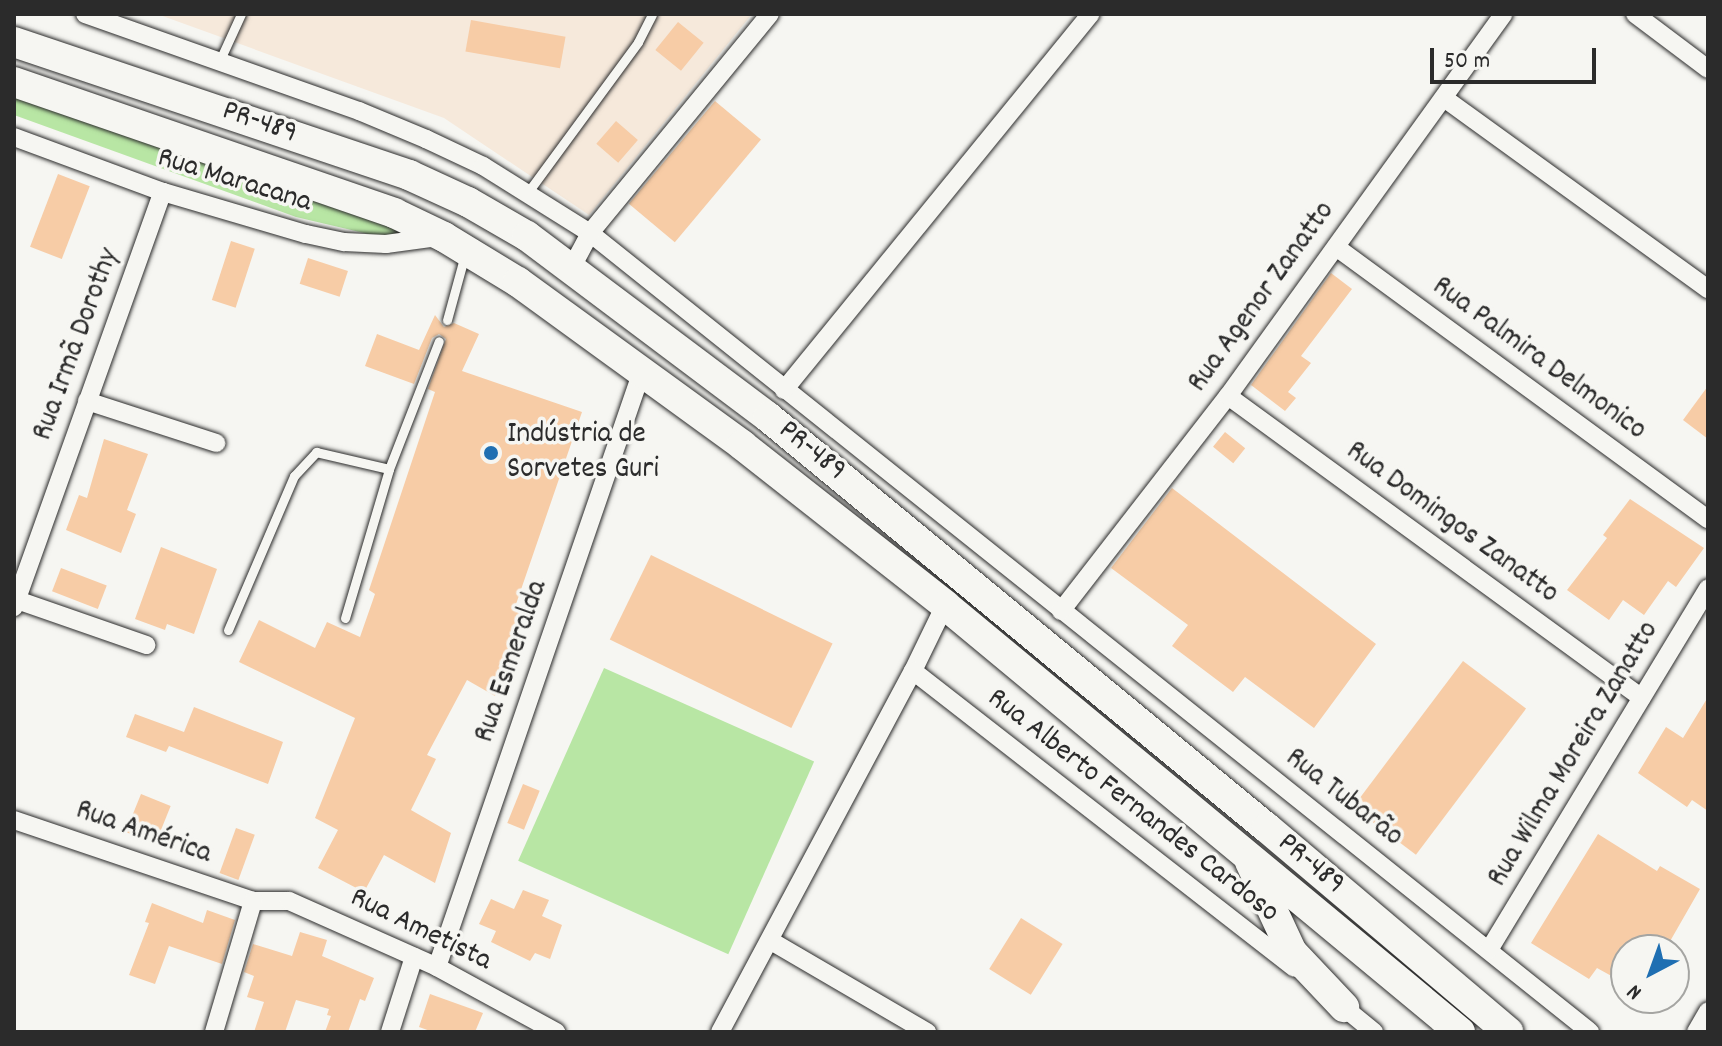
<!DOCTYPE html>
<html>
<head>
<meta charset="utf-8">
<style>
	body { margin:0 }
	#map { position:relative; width:1722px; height:1046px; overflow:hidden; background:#f6f6f2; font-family:Dekko,sans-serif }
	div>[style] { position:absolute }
	.built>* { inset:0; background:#f6e9db }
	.green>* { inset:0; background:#b8e6a4; transform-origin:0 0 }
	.building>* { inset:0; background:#f7cca6; transform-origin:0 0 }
	.roads { filter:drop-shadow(0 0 2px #2b2b2b) drop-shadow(0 0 2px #2b2b2b) }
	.service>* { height:9px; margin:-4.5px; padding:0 4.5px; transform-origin:4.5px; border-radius:4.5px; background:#f6f6f2 }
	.minor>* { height:18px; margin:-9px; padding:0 9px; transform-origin:9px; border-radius:9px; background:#f6f6f2 }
	.primary>* { height:30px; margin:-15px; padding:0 15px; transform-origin:15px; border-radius:15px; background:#f6f6f2 }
	.dots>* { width:22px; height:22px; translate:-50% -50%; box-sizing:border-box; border:4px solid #f6f6f2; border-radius:50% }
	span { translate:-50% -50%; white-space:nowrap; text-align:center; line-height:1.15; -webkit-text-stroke:7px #f6f6f2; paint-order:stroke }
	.street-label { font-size:30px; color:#2b2b2b }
	.poi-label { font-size:30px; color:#2b2b2b }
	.left { translate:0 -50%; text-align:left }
	.frame { position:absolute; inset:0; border:16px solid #2b2b2b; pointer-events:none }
	.north { position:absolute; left:1610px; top:934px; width:80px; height:80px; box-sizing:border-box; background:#f6f6f2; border:2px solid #a5a5a2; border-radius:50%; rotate:221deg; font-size:22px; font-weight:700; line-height:32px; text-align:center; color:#2b2b2b }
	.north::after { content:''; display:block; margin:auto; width:28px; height:36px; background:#1f6fb2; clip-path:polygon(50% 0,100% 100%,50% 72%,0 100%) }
	.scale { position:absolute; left:1430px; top:48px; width:166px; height:36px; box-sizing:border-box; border:4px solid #2b2b2b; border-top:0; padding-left:10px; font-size:24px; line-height:28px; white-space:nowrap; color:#2b2b2b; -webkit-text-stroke:6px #f6f6f2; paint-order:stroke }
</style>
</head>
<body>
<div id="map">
	<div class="built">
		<i style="clip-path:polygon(157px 14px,752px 14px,589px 215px,444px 118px)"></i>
	</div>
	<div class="green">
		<i style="clip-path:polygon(14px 86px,417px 231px,381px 237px,296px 217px,14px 115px)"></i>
		<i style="left:604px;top:668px;width:230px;height:211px;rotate:24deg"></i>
	</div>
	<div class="building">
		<i style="left:471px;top:20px;width:96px;height:32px;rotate:10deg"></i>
		<i style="left:678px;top:22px;width:33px;height:36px;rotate:39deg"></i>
		<i style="left:715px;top:101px;width:60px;height:134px;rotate:40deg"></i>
		<i style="left:616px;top:121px;width:29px;height:30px;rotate:41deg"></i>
		<i style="left:58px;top:174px;width:34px;height:78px;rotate:21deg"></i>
		<i style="left:231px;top:241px;width:25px;height:62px;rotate:18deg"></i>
		<i style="left:308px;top:258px;width:42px;height:27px;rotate:18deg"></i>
		<i style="clip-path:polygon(1331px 273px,1352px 289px,1301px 356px,1311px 363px,1288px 392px,1296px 398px,1285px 411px,1251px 385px)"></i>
		<i style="clip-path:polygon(435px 315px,444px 327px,454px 323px,479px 334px,462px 371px,582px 412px,514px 610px,522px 615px,495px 696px,467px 680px,427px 755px,436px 759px,411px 810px,451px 833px,435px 883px,384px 855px,364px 892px,318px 868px,338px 830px,315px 818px,355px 718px,239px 662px,259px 620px,315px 648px,327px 622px,360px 637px,375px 594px,369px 590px,435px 392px,428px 389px,446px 339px,439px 334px,432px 338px,414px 384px,365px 366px,377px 334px,419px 350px)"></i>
		<i style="clip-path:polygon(1708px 386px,1708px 439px,1683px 420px)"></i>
		<i style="left:1225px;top:432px;width:26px;height:19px;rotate:39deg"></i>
		<i style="clip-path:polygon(104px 439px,148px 454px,127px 510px,136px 514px,121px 553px,66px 530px,79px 495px,87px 498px)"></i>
		<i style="clip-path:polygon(1172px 488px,1376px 644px,1314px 728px,1245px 677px,1233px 692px,1172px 646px,1188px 625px,1111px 568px)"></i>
		<i style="clip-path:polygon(1630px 499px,1704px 548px,1676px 587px,1668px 581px,1644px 615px,1623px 600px,1609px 620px,1567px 590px,1607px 538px,1603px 535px)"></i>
		<i style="clip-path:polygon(161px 547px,217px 569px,194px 634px,167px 624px,165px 630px,135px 619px)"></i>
		<i style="left:651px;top:555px;width:202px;height:94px;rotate:26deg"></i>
		<i style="left:61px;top:568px;width:49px;height:25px;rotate:21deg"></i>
		<i style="left:1463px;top:661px;width:79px;height:183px;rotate:37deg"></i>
		<i style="clip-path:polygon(1708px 697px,1708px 811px,1692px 800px,1687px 807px,1638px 773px,1666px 727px,1683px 738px)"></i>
		<i style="clip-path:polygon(194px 707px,283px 742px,268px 784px,169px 746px,166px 752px,126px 737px,135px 714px,184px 732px)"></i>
		<i style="left:523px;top:784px;width:18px;height:42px;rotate:22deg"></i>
		<i style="left:141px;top:794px;width:32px;height:41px;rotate:22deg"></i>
		<i style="left:236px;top:828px;width:20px;height:48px;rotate:20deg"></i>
		<i style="clip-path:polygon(1598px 834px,1657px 871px,1660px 866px,1700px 889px,1665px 950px,1626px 950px,1626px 984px,1597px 968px,1589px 979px,1531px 943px)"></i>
		<i style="clip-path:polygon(523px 890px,549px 900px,542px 916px,562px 925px,550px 959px,535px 953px,530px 961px,491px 942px,496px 931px,479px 924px,491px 899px,514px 909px)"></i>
		<i style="clip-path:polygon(152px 903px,203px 923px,207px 910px,235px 920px,222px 964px,169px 946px,155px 984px,129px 975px,149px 923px,145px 922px)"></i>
		<i style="left:1021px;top:918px;width:49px;height:60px;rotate:32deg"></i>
		<i style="clip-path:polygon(300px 932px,327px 940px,322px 956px,374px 978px,365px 1001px,360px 999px,348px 1032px,325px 1032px,331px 1016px,327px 1015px,329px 1009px,296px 1000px,285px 1032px,254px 1032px,264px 1002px,247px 997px,254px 976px,244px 972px,253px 944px,292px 956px)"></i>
		<i style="clip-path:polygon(430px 994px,483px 1013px,475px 1032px,433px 1032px,419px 1027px)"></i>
	</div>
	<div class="roads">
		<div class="service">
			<i style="left:219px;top:62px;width:53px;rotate:-65.4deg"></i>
			<i style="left:528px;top:192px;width:186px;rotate:-53.7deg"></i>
			<i style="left:638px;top:42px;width:31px;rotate:-63deg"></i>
			<i style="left:447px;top:320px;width:68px;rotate:-74.7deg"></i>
			<i style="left:345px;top:618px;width:155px;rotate:-73.5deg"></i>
			<i style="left:389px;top:469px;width:137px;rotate:-68.7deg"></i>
			<i style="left:228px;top:630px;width:168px;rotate:-66.8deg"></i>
			<i style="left:294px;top:476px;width:33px;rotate:-47deg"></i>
			<i style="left:316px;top:452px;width:75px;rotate:13.1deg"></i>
		</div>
		<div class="minor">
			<i style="left:85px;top:14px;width:291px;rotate:19.5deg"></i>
			<i style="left:359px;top:111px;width:73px;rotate:22.7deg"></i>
			<i style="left:426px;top:139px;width:63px;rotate:25.3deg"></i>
			<i style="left:483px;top:166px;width:126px;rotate:32.1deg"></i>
			<i style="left:590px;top:233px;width:1280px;rotate:38.62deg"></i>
			<i style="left:1635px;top:14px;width:91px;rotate:37deg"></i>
			<i style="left:1444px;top:98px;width:326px;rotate:35.9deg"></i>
			<i style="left:14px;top:137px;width:159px;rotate:20.3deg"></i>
			<i style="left:163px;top:192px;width:149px;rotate:16.4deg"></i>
			<i style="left:306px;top:234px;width:39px;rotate:12deg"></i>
			<i style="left:344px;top:242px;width:42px;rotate:2.7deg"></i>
			<i style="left:386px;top:244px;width:52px;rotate:-7.7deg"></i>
			<i style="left:1336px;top:247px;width:461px;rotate:36.2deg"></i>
			<i style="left:572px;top:267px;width:38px;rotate:-62deg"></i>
			<i style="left:590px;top:233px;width:283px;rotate:-50.6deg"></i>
			<i style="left:784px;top:390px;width:485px;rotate:-50.8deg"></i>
			<i style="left:1228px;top:396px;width:512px;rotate:36.11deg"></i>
			<i style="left:87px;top:401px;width:136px;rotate:18deg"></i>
			<i style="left:17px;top:600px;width:137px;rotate:19.2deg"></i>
			<i style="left:945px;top:605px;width:73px;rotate:115.9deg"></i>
			<i style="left:913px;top:671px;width:483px;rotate:37.9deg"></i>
			<i style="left:14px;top:607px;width:441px;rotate:-70.3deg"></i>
			<i style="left:1061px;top:611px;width:272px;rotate:-52.2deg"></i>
			<i style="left:1228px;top:396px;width:471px;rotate:-54.2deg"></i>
			<i style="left:14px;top:820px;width:252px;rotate:18.7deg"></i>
			<i style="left:253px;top:901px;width:36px"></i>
			<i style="left:289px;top:901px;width:162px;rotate:24deg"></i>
			<i style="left:437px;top:967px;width:136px;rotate:28.6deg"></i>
			<i style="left:771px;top:941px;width:181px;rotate:30.3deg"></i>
			<i style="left:1489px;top:950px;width:423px;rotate:-58.8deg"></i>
			<i style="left:437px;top:967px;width:627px;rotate:-71.02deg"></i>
			<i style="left:1336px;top:1001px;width:49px;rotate:39.2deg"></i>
			<i style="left:214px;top:1032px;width:137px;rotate:-73.4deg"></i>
			<i style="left:390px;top:1032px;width:79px;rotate:-72.3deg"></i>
			<i style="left:720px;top:1032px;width:409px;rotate:-61.9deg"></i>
			<i style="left:1696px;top:1032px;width:24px;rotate:-60deg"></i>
		</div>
		<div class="primary">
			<i style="left:14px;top:42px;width:417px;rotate:18.6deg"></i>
			<i style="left:409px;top:175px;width:65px;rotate:24.6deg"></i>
			<i style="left:468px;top:202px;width:68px;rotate:30deg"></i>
			<i style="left:527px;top:236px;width:301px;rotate:36.9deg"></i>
			<i style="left:768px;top:417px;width:646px;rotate:39.48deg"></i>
			<i style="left:1267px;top:828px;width:316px;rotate:40.2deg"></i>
			<i style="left:14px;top:82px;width:402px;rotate:19deg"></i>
			<i style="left:394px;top:213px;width:55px;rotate:25.6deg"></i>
			<i style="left:444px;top:237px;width:87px;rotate:31.3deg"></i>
			<i style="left:518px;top:282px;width:277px;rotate:36deg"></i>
			<i style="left:742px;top:445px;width:258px;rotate:38.2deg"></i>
			<i style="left:945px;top:605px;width:669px;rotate:39.66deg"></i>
			<i style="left:1250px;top:862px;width:99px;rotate:65deg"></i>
			<i style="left:1292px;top:952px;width:76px;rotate:46.6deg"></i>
		</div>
	</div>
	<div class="dots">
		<i style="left:491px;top:453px;background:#1f6fb2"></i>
	</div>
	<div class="street-label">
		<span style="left:259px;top:124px;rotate:19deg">PR-489</span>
		<span style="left:234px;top:182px;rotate:17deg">Rua Maracana</span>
		<span style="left:1263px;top:298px;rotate:-54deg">Rua Agenor Zanatto</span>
		<span style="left:78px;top:345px;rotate:-70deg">Rua Irmã Dorothy</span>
		<span style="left:1538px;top:360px;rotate:36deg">Rua Palmira Delmonico</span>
		<span style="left:811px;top:452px;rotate:39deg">PR-489</span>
		<span style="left:1451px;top:524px;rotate:36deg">Rua Domingos Zanatto</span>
		<span style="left:513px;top:662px;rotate:-71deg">Rua Esmeralda</span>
		<span style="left:1575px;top:755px;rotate:-59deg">Rua Wilma Moreira Zanatto</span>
		<span style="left:1343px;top:799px;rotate:38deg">Rua Tubarão</span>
		<span style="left:1132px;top:807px;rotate:38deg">Rua Alberto Fernandes Cardoso</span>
		<span style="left:143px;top:834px;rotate:19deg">Rua América</span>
		<span style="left:1310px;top:865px;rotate:40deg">PR-489</span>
		<span style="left:420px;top:931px;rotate:26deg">Rua Ametista</span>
	</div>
	<div class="poi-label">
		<span class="left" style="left:507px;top:453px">Indústria de<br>Sorvetes Guri</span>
	</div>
	<div class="frame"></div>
	<div class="north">N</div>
	<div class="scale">50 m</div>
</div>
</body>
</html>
